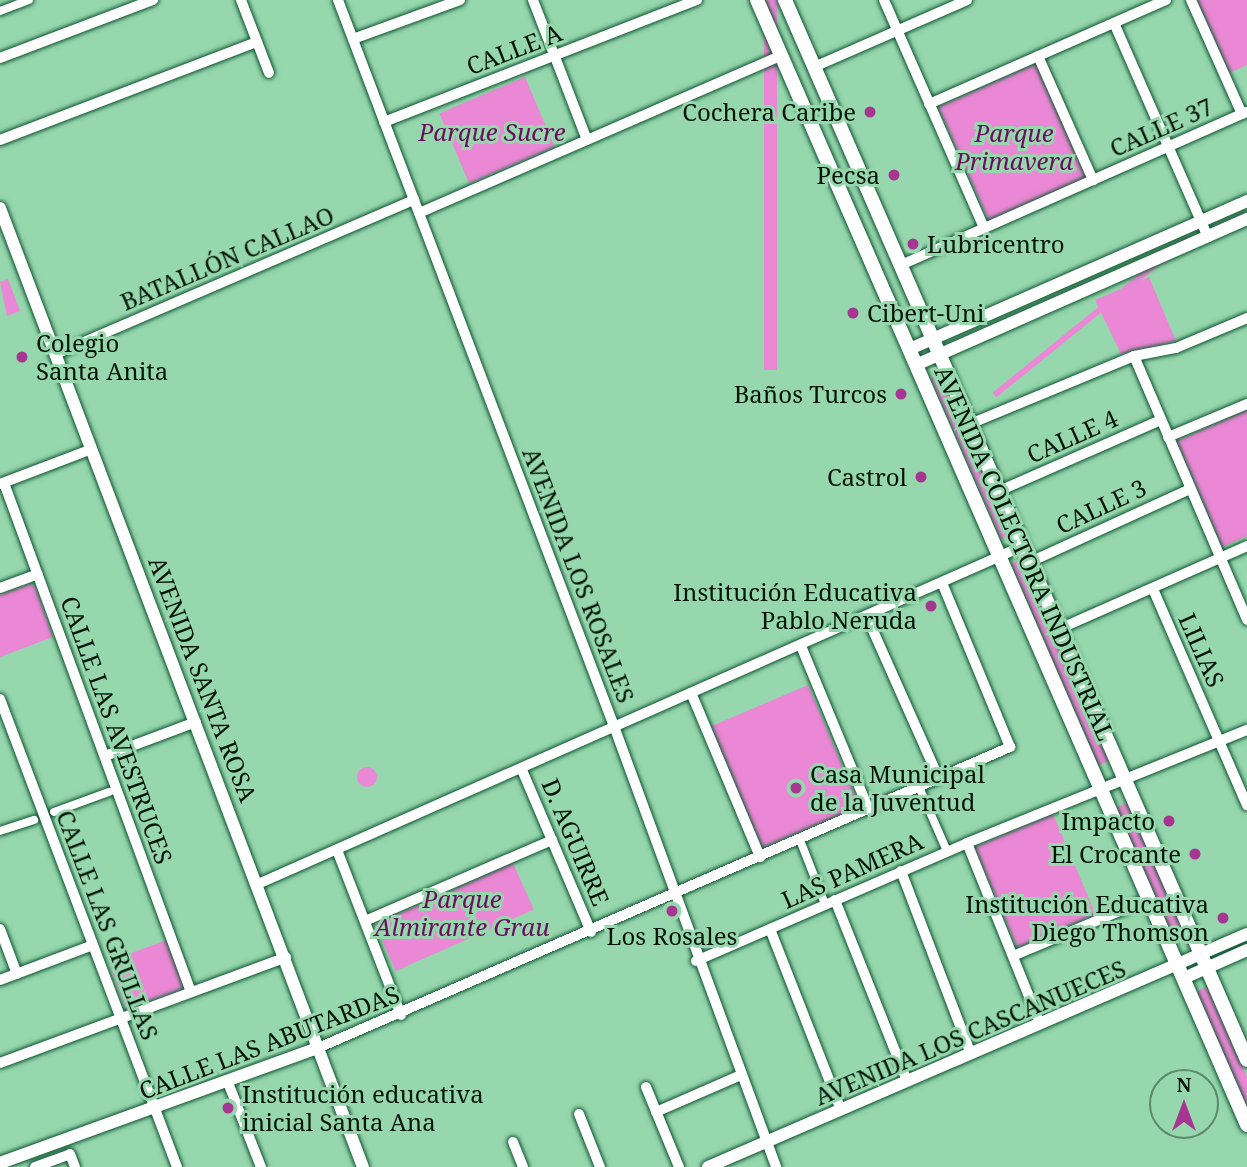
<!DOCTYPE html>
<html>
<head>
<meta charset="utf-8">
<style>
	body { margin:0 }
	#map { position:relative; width:1247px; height:1167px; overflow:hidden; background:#96d7ad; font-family:"Noto Serif",serif }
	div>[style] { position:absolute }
	.green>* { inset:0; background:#eb88d5; transform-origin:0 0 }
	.round { border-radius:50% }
	.roads { filter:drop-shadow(0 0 2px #0d5430) drop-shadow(0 0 2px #0d5430) }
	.pedestrian>* { height:8px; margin:-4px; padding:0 4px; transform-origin:4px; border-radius:4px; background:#fff }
	.minor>* { height:10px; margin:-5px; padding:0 5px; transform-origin:5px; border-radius:5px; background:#fff }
	.tertiary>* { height:12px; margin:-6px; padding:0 6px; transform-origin:6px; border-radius:6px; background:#fff }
	.secondary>* { height:14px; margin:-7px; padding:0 7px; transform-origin:7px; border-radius:7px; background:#fff }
	.dots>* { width:19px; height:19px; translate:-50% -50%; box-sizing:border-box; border:4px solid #96d7ad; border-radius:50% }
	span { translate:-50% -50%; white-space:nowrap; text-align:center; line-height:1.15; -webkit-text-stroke:6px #96d7ad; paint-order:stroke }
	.street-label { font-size:24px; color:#001507 }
	.poi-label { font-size:24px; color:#001507 }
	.right { translate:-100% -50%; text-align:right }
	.left { translate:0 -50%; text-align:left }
	.park-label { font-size:24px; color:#6c0d5e; font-style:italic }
	.north { position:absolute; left:1149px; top:1069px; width:70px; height:70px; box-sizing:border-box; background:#96d7ad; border:2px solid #5a896b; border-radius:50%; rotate:0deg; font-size:19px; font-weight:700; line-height:28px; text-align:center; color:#001507 }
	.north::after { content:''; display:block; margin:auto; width:24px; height:32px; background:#a63692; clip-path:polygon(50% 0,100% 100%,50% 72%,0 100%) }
</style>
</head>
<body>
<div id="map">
	<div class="green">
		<i style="left:764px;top:0;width:13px;height:370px"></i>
		<i style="clip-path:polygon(1196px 0,1247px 0,1247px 65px,1229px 73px)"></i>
		<i style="left:1037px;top:63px;width:127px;height:108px;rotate:66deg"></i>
		<i style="left:525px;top:77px;width:76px;height:93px;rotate:67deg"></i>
		<i style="left:1186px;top:236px;width:6px;height:249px;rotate:51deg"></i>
		<i style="clip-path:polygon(1149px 277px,1176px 341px,1121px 354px,1095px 300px)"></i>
		<i style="clip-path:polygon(8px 279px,20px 311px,7px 316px,0 282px)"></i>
		<i style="clip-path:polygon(940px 371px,1013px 533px,1001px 539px,931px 378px)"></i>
		<i style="clip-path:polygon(1247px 410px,1247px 536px,1222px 547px,1177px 441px)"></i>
		<i style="left:1024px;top:558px;width:220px;height:14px;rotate:67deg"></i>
		<i style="clip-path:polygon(30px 584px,35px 586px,53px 637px,0 657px,0 595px)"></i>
		<i style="left:808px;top:685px;width:132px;height:106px;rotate:67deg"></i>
		<i class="round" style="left:357px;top:767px;width:20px;height:20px"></i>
		<i style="left:1129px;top:802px;width:148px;height:14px;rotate:67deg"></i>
		<i style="left:1053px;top:814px;width:109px;height:85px;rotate:67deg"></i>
		<i style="left:513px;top:863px;width:51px;height:151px;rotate:66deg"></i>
		<i style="left:167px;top:940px;width:51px;height:62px;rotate:70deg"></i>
		<i style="clip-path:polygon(1208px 986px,1247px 1077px,1247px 1111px,1196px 992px)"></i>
	</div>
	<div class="roads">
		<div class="pedestrian">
			<i style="left:0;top:11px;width:31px;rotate:-21deg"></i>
			<i style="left:919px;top:787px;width:70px;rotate:66.4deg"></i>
			<i style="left:54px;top:812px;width:59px;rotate:-20deg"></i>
			<i style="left:0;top:831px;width:36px;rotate:-18deg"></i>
			<i style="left:800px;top:840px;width:69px;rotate:68.7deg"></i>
		</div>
		<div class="minor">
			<i style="left:241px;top:0;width:78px;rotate:69deg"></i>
			<i style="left:338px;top:0;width:780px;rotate:69.19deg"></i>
			<i style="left:615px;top:729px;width:467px;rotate:69.8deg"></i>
			<i style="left:533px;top:0;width:150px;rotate:68.9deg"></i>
			<i style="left:884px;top:0;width:249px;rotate:66.3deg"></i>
			<i style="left:1191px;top:0;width:125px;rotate:65.9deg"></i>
			<i style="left:1114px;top:23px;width:234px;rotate:66.3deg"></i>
			<i style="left:353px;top:39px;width:114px;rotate:-20deg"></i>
			<i style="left:1038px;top:56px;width:136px;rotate:66.1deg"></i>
			<i style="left:0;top:58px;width:164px;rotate:-20.8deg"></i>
			<i style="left:814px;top:67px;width:167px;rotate:-23.6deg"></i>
			<i style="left:929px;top:104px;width:259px;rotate:-23.7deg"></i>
			<i style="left:384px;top:122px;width:336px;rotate:-21.3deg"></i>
			<i style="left:0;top:140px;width:275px;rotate:-20.9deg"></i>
			<i style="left:419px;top:213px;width:396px;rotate:-23.5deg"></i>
			<i style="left:901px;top:265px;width:378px;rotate:-23.9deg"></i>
			<i style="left:56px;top:354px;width:390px;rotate:-23.3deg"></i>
			<i style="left:1134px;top:356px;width:287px;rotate:66.8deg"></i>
			<i style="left:970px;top:424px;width:178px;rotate:-22.5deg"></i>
			<i style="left:1134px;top:356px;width:43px;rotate:-10.8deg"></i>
			<i style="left:1176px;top:348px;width:77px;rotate:-22.9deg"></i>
			<i style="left:1168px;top:437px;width:86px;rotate:-22.7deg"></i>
			<i style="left:4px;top:483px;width:542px;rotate:69.83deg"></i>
			<i style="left:0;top:484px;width:98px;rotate:-20.8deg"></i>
			<i style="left:999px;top:491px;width:177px;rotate:-23.7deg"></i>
			<i style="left:1030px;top:562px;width:176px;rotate:-24.5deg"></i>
			<i style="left:0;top:588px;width:40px;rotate:-20.2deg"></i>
			<i style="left:1153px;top:589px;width:236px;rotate:66.5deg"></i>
			<i style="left:867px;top:617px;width:177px;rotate:66deg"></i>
			<i style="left:1059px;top:629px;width:206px;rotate:-23.8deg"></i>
			<i style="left:801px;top:646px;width:178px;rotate:67.5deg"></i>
			<i style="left:692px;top:695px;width:176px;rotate:67.2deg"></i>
			<i style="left:0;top:699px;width:500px;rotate:69.28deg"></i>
			<i style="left:105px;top:756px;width:97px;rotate:-20.5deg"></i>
			<i style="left:522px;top:770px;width:176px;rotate:66.9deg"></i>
			<i style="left:967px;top:843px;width:195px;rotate:68deg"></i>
			<i style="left:337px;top:850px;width:177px;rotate:68.8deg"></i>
			<i style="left:901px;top:871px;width:196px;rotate:69.1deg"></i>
			<i style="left:258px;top:884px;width:836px;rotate:-23.84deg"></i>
			<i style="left:835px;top:900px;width:195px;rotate:68.3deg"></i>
			<i style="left:365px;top:921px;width:204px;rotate:-23.4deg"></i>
			<i style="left:0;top:929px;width:48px;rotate:69.3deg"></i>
			<i style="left:770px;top:929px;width:194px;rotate:68.6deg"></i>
			<i style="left:1013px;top:956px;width:149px;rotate:-22.9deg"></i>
			<i style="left:696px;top:961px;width:296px;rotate:-23.5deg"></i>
			<i style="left:967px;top:843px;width:302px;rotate:-22deg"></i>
			<i style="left:0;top:980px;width:99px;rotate:-20.6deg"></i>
			<i style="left:318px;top:1048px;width:755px;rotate:-23.51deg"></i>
			<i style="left:1010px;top:747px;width:178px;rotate:-112.5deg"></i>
			<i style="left:0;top:1063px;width:305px;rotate:-20.3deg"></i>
			<i style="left:227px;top:1080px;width:93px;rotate:68.7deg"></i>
			<i style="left:646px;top:1087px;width:87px;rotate:67.6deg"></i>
			<i style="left:656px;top:1112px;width:93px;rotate:-23.5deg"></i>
			<i style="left:579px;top:1114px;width:57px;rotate:68.4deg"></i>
			<i style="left:513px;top:1142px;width:27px;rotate:68deg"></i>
			<i style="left:35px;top:1167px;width:37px;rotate:-20deg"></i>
			<i style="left:70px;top:1154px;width:14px;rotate:69deg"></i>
		</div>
		<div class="tertiary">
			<i style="left:0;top:208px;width:1025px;rotate:69.27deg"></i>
			<i style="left:912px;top:348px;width:366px;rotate:-23.7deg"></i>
			<i style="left:918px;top:364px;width:360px;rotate:-23.8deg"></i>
			<i style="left:1184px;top:978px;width:69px;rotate:-24deg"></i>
			<i style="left:0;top:1163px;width:338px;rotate:-19.9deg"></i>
			<i style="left:708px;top:1167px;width:587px;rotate:-23.38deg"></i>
		</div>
		<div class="secondary">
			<i style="left:757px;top:0;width:1227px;rotate:66.46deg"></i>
			<i style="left:785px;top:0;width:1156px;rotate:66.45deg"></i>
		</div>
	</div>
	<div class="dots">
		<i style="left:870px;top:112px;background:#a63692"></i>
		<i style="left:894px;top:175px;background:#a63692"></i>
		<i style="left:913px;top:244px;background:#a63692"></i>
		<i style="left:853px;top:313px;background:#a63692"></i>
		<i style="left:22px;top:357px;background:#a63692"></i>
		<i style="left:901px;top:394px;background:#a63692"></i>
		<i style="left:921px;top:477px;background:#a63692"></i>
		<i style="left:931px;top:606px;background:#a63692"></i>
		<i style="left:796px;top:788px;background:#a63692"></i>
		<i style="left:1169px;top:821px;background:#a63692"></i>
		<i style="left:1195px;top:854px;background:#a63692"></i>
		<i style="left:672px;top:911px;background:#a63692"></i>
		<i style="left:1223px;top:918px;background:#a63692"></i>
		<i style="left:228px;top:1108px;background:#a63692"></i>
	</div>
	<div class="street-label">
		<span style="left:514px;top:49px;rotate:-21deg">CALLE A</span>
		<span style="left:1161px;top:127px;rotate:-24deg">CALLE 37</span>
		<span style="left:227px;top:258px;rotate:-23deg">BATALLÓN CALLAO</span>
		<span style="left:1072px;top:436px;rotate:-24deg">CALLE 4</span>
		<span style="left:1101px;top:506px;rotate:-25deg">CALLE 3</span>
		<span style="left:1025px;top:553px;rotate:66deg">AVENIDA COLECTORA INDUSTRIAL</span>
		<span style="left:579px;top:575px;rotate:69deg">AVENIDA LOS ROSALES</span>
		<span style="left:1202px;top:650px;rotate:66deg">LILIAS</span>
		<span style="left:203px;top:679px;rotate:69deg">AVENIDA SANTA ROSA</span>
		<span style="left:117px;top:730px;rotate:70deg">CALLE LAS AVESTRUCES</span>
		<span style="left:576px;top:842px;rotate:67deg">D. AGUIRRE</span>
		<span style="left:852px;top:870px;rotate:-24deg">LAS PAMERA</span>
		<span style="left:108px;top:925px;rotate:69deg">CALLE LAS GRULLAS</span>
		<span style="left:970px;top:1032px;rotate:-23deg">AVENIDA LOS CASCANUECES</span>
		<span style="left:269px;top:1042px;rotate:-21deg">CALLE LAS ABUTARDAS</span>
	</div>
	<div class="poi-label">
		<span class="right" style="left:856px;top:112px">Cochera Caribe</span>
		<span class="right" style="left:880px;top:175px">Pecsa</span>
		<span class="left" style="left:927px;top:244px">Lubricentro</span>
		<span class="left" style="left:867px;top:313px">Cibert-Uni</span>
		<span class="left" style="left:36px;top:357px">Colegio<br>Santa Anita</span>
		<span class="right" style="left:887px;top:394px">Baños Turcos</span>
		<span class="right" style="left:907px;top:477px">Castrol</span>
		<span class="right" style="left:917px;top:606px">Institución Educativa<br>Pablo Neruda</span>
		<span class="left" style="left:810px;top:788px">Casa Municipal<br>de la Juventud</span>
		<span class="right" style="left:1155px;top:821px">Impacto</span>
		<span class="right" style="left:1181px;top:854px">El Crocante</span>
		<span class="right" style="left:1209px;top:918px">Institución Educativa<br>Diego Thomson</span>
		<span style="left:672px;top:936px">Los Rosales</span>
		<span class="left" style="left:242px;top:1108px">Institución educativa<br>inicial Santa Ana</span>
	</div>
	<div class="park-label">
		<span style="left:492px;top:132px">Parque Sucre</span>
		<span style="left:1014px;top:147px">Parque<br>Primavera</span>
		<span style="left:462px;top:913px">Parque<br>Almirante Grau</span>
	</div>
	<div class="north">N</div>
</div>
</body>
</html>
